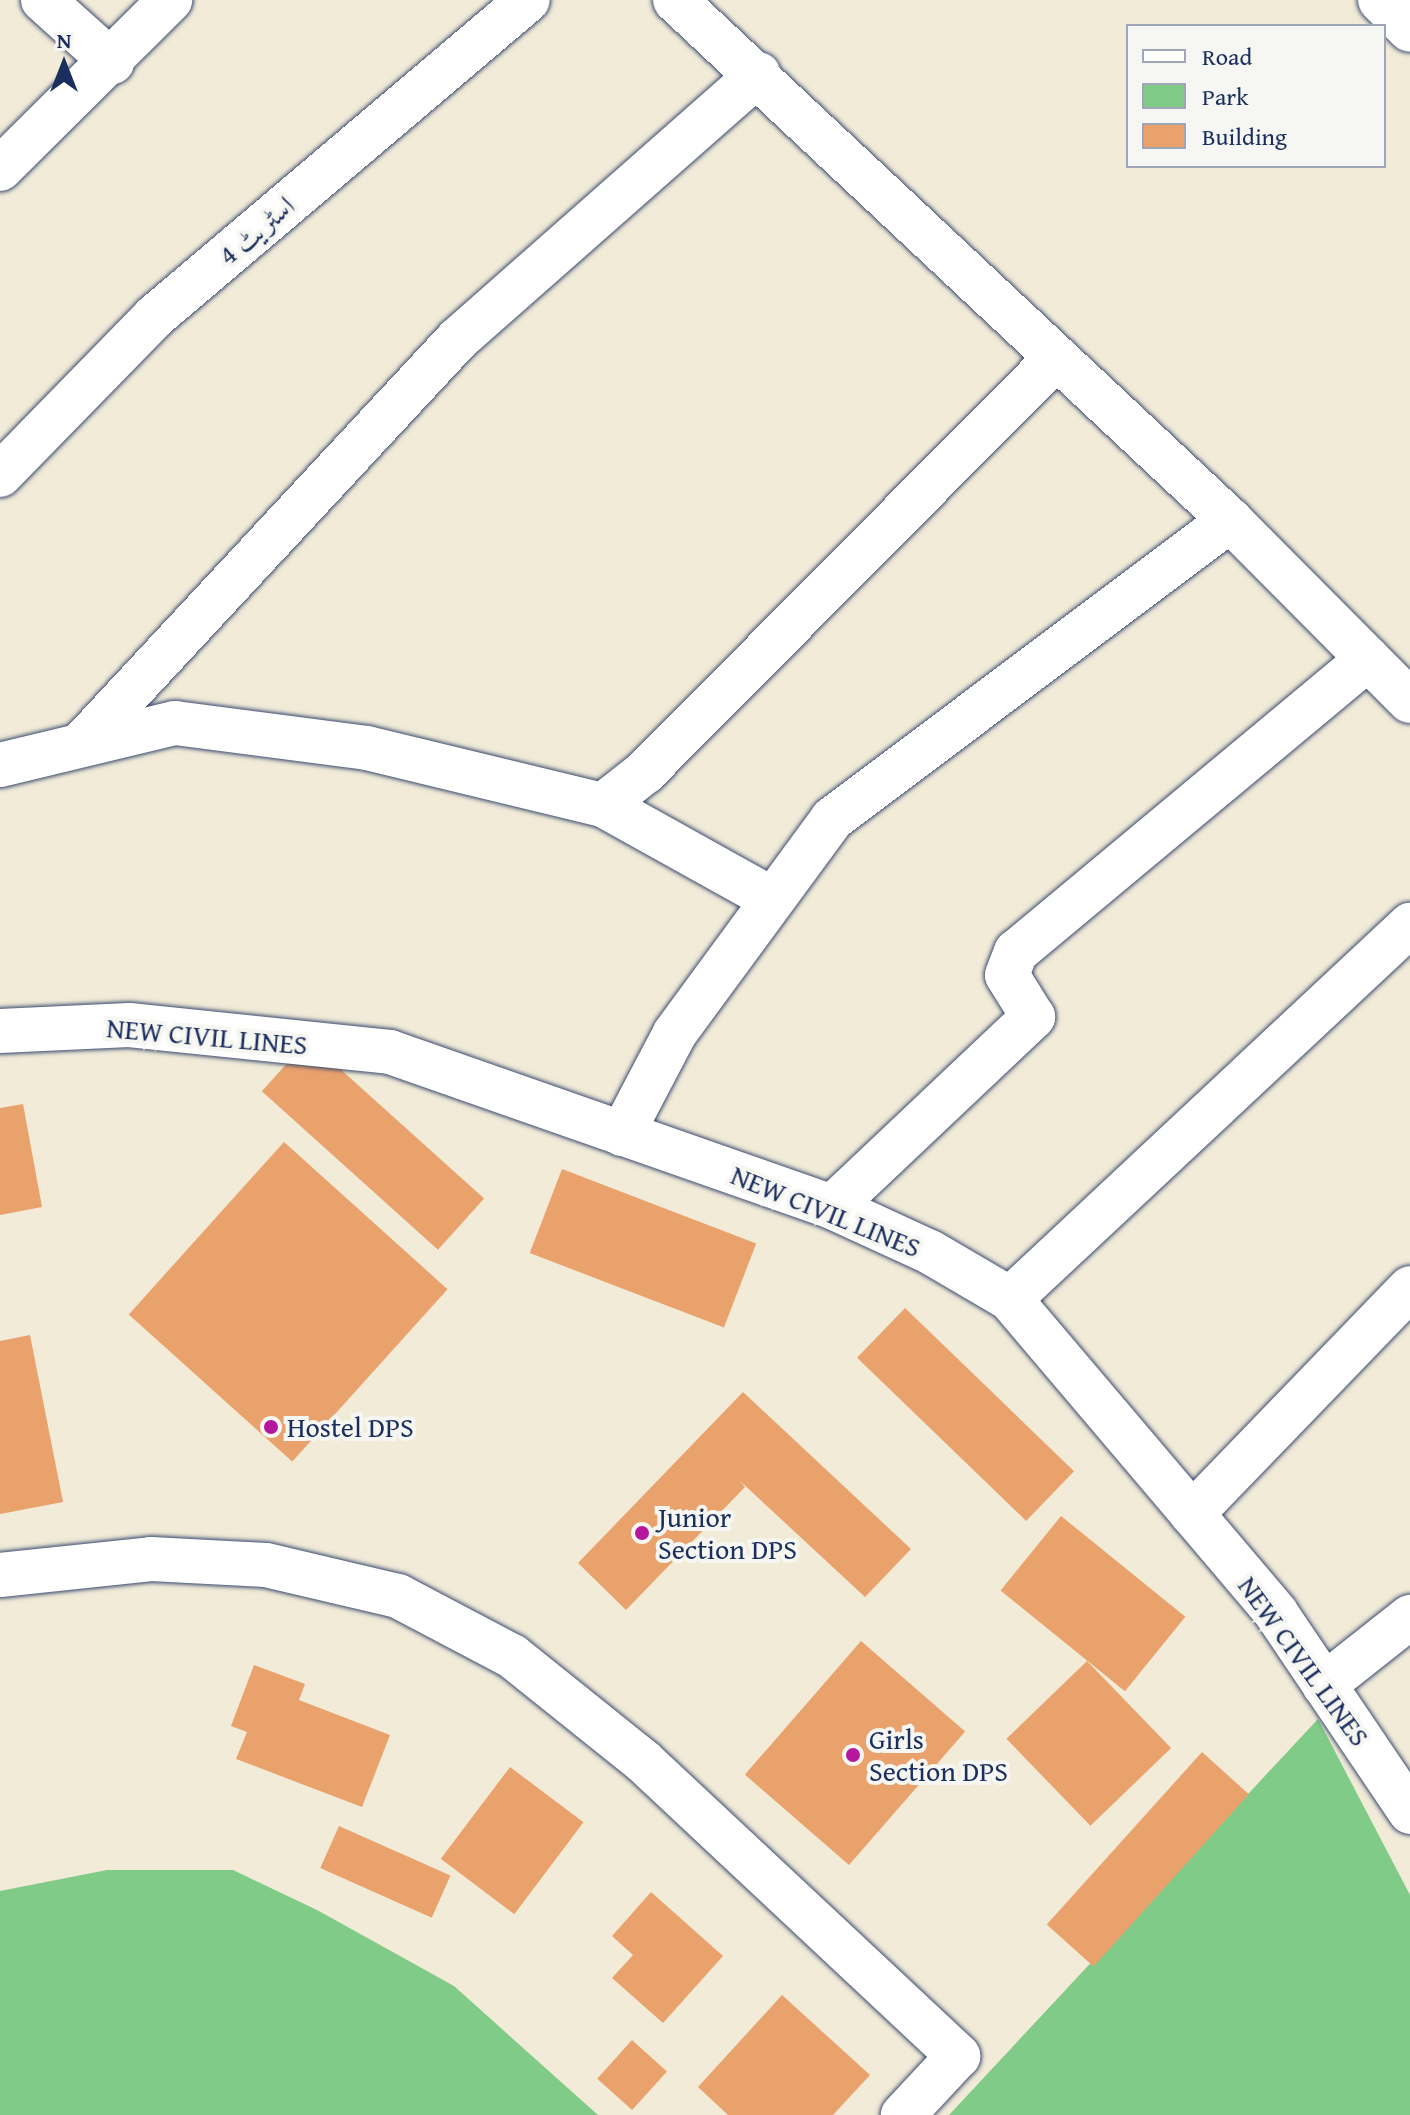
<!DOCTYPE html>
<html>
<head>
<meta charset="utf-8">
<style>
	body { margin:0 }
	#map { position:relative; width:1410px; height:2115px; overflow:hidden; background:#f1ebd8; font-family:"Gentium Book Plus",Amiri,serif }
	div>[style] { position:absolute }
	.green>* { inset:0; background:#80cb88 }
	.building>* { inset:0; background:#eaa26d; transform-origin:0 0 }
	.roads { filter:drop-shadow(0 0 2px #3b4b70) drop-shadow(0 0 2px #3b4b70) }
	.minor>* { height:44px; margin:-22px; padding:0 22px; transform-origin:22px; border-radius:22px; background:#fff }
	.dots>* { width:22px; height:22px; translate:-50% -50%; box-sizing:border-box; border:4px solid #f6f6f2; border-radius:50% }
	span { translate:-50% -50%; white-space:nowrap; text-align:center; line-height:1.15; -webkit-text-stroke:8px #f6f6f2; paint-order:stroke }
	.street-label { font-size:28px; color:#1b2f5e }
	.poi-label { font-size:28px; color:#1b2f5e }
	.left { translate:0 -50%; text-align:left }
	.legend { position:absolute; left:1126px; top:24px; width:260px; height:144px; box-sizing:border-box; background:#f6f6f2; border:2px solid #9ea6b7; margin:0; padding:10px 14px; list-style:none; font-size:24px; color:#1b2f5e }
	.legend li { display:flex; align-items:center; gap:16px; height:40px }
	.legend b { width:40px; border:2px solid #9ea6b7 }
	.north { position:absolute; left:24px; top:24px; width:80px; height:80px; -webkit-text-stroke:6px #f6f6f2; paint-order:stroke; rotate:0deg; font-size:22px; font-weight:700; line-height:32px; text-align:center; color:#1b2f5e }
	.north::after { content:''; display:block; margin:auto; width:28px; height:36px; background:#1b2f5e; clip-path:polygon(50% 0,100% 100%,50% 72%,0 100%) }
</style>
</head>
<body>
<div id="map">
	<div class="green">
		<i style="clip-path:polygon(1318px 1719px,1410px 1895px,1410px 2115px,949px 2115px)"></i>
		<i style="clip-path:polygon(107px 1870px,233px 1870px,317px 1910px,454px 1986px,598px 2115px,0 2115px,0 1891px)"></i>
	</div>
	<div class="building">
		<i style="left:308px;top:1040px;width:237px;height:69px;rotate:42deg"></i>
		<i style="clip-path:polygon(23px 1104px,42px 1207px,0 1215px,0 1108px)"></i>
		<i style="left:284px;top:1142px;width:220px;height:232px;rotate:42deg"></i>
		<i style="left:562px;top:1169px;width:208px;height:90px;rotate:21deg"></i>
		<i style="left:905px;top:1308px;width:235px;height:69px;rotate:44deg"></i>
		<i style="clip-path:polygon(30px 1335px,63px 1502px,0 1514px,0 1341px)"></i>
		<i style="clip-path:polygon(743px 1392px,911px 1549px,865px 1597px,740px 1481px,745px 1487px,626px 1610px,578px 1563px)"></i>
		<i style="left:1061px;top:1516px;width:160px;height:96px;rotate:39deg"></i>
		<i style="left:861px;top:1641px;width:138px;height:177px;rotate:41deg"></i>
		<i style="left:1087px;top:1661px;width:121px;height:112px;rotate:46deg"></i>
		<i style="clip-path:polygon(254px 1665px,305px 1684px,299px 1700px,390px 1735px,362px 1807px,236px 1759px,247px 1732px,231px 1726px)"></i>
		<i style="left:1202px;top:1752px;width:63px;height:232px;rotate:42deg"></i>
		<i style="left:510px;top:1767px;width:92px;height:115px;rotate:37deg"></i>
		<i style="left:339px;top:1826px;width:122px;height:46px;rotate:24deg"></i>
		<i style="clip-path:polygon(651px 1892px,723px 1956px,663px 2023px,612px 1978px,633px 1955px,612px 1936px)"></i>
		<i style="clip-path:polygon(782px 1995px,870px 2075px,833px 2115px,728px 2115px,698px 2087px)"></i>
		<i style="left:632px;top:2040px;width:47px;height:52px;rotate:42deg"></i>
	</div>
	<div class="roads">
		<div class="minor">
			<i style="left:43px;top:0;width:93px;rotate:41.9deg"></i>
			<i style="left:675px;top:0;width:761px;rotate:43.14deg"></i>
			<i style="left:1230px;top:520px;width:255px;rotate:45.2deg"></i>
			<i style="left:1380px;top:0;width:42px;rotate:45deg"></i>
			<i style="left:0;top:169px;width:240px;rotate:-44.8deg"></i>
			<i style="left:0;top:475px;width:221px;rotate:-45.7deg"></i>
			<i style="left:154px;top:317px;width:490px;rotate:-40.3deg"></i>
			<i style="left:86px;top:739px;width:545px;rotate:-47.08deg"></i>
			<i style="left:457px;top:340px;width:402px;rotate:-41.4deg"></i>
			<i style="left:0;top:765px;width:180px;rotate:-13.5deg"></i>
			<i style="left:175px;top:723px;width:194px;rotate:7.4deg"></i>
			<i style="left:367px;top:748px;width:243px;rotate:13.6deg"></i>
			<i style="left:603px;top:805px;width:193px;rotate:29.1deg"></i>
			<i style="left:603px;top:805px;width:53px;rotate:-38.2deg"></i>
			<i style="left:645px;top:772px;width:582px;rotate:-45.21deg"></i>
			<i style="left:0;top:1031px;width:129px;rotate:-2.7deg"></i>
			<i style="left:129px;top:1025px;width:262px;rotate:5.9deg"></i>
			<i style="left:390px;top:1052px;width:468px;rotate:19.3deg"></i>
			<i style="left:832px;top:1207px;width:108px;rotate:24.7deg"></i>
			<i style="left:930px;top:1252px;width:93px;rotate:30.4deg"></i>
			<i style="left:1010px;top:1299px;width:412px;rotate:49.7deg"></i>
			<i style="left:1276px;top:1613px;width:240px;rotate:56deg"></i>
			<i style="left:622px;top:1134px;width:114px;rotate:-62.3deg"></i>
			<i style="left:675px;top:1033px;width:265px;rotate:-53.7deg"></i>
			<i style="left:832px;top:819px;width:498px;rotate:-36.9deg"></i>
			<i style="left:832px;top:1207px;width:277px;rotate:-43.4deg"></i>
			<i style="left:1033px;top:1017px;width:49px;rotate:-121.8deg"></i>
			<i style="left:1007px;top:975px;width:25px;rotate:-69deg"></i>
			<i style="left:1016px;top:952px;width:458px;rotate:-39.8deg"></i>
			<i style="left:1010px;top:1299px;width:548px;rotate:-43.08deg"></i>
			<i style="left:1192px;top:1514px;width:314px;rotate:-46deg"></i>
			<i style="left:0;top:1575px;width:152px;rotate:-6deg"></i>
			<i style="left:151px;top:1559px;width:115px;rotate:3deg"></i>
			<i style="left:266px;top:1565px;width:136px;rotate:13.2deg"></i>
			<i style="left:398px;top:1596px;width:129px;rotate:27.8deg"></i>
			<i style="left:512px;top:1656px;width:168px;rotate:38.7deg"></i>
			<i style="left:643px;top:1761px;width:432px;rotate:43.1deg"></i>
			<i style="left:958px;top:2056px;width:81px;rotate:133deg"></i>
			<i style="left:1324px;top:1685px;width:110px;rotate:-38.3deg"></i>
		</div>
	</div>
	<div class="dots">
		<i style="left:271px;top:1427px;background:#b5179e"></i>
		<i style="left:642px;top:1533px;background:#b5179e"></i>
		<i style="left:853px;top:1755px;background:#b5179e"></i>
	</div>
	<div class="street-label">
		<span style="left:256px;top:230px;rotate:-40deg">اسٹریٹ 4</span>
		<span style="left:207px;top:1036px;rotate:5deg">NEW CIVIL LINES</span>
		<span style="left:826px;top:1211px;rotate:22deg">NEW CIVIL LINES</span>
		<span style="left:1304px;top:1661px;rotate:54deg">NEW CIVIL LINES</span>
	</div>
	<div class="poi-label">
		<span class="left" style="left:287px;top:1427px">Hostel DPS</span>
		<span class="left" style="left:658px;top:1533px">Junior<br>Section DPS</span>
		<span class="left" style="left:869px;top:1755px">Girls<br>Section DPS</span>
	</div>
	<ul class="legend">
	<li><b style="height:10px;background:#fff"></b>Road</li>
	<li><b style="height:22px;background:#80cb88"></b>Park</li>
	<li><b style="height:22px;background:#eaa26d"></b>Building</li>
	</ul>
	<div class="north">N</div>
</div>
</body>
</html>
